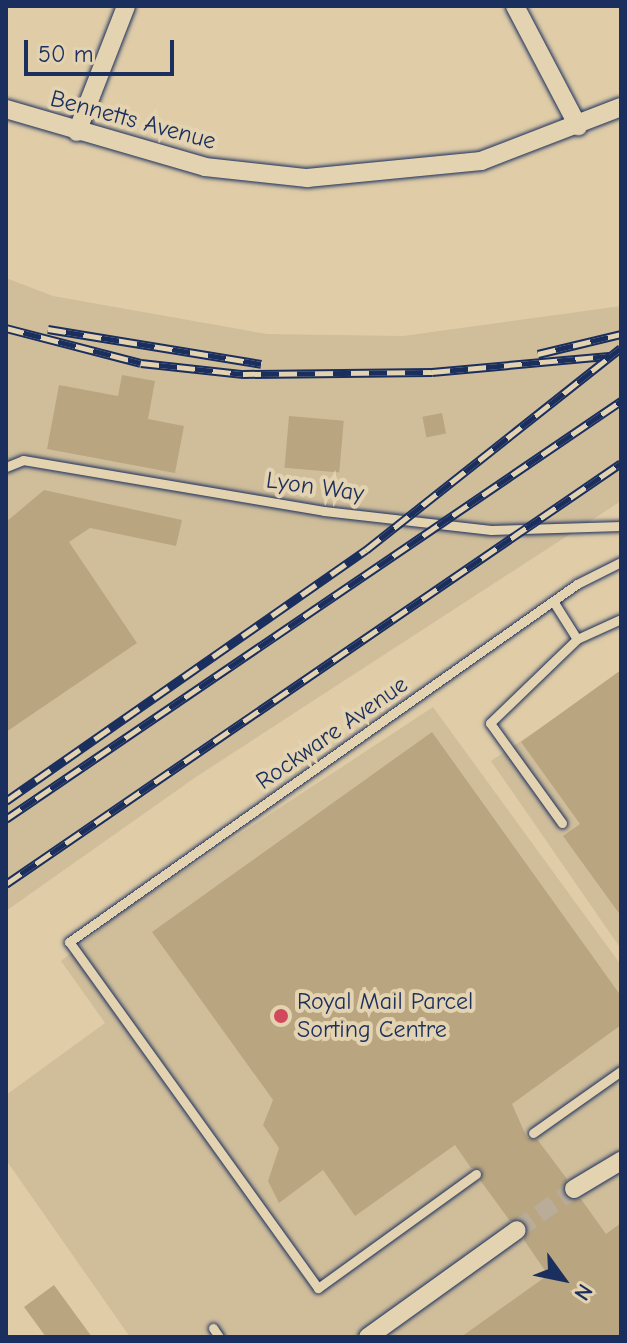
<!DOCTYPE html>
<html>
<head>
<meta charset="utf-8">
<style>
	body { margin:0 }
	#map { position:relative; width:627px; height:1343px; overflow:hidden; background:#e0cda8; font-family:"Comic Neue",sans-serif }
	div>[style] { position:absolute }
	.built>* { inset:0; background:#d0be9b }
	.building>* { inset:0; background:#b9a681; transform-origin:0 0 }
	.street-tunnel>* { height:18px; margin-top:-9px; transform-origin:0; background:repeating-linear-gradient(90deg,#b9ad99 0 18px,transparent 0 27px) }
	.roads { filter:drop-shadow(0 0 2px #1b2f5e) drop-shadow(0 0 2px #1b2f5e) }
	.lane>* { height:9px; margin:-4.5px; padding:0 4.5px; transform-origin:4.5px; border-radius:4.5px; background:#e4d3b0 }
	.street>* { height:18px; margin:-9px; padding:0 9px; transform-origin:9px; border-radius:9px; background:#e4d3b0 }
	.rail>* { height:9px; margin-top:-4.5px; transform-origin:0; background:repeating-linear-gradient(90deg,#e4d3b0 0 18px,#1b2f5e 0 36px); box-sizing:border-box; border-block:2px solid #1b2f5e }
	.dots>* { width:22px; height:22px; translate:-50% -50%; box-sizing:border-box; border:4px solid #e4d3b0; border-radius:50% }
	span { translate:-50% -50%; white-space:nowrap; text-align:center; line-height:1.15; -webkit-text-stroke:8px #e4d3b0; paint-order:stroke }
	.street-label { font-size:24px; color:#1b2f5e }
	.poi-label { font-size:24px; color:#1b2f5e }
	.left { translate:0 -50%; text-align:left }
	.frame { position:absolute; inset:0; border:8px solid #1b2f5e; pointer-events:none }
	.north { position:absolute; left:523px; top:1239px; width:80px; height:80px; -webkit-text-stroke:6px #e4d3b0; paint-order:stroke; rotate:123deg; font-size:22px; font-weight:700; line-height:32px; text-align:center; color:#1b2f5e }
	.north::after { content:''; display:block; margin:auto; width:28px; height:36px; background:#1b2f5e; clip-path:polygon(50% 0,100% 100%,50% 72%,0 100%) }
	.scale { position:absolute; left:24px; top:40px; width:150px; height:36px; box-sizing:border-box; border:4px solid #1b2f5e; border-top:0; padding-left:10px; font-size:24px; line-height:28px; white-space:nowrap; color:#1b2f5e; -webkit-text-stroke:6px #e4d3b0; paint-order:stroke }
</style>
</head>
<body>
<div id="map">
	<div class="built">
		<i style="clip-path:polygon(6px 278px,53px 296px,267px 334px,403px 336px,621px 306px,621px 501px,196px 777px,6px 911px)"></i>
		<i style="clip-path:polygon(621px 674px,621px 949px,491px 761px)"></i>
		<i style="clip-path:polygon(433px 707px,621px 965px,621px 1337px,130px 1337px,6px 1160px,6px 1095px,105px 1023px,61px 961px,120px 913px)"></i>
	</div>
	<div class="building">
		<i style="clip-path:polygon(122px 375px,155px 381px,148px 419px,184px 426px,175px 473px,47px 449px,59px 385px,118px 396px)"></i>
		<i style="left:442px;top:413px;width:21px;height:20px;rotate:79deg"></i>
		<i style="left:289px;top:416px;width:55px;height:52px;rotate:5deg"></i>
		<i style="clip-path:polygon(44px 490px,182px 520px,176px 546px,90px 528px,69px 542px,137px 643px,6px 732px,6px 522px)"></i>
		<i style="clip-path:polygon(621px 670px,621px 916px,563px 836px,580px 824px,521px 742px)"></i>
		<i style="clip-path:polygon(432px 732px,621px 996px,621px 1025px,512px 1104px,527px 1138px,537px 1139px,567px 1179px,564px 1196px,581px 1199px,606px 1234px,621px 1223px,621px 1337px,461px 1337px,548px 1275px,524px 1240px,526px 1222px,510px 1221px,480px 1180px,482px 1170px,471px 1168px,455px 1145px,355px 1216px,323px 1170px,279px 1203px,268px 1181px,279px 1148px,263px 1125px,273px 1100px,152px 932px)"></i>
		<i style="clip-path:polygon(54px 1285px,92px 1337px,46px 1337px,24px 1307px)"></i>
	</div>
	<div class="street-tunnel">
		<i style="left:517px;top:1230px;width:70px;rotate:-35.7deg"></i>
	</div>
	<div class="roads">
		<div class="lane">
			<i style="left:6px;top:467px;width:18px;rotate:-22deg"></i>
			<i style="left:23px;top:460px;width:305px;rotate:9.6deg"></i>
			<i style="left:324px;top:511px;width:168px;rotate:6.5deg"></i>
			<i style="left:491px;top:530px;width:130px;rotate:-1.8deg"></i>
			<i style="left:553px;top:601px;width:45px;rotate:57.7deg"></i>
			<i style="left:577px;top:639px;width:48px;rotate:-24.4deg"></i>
			<i style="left:562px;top:823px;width:123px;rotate:-125.8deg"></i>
			<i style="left:490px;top:723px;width:121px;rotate:-44deg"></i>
			<i style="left:533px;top:1133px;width:108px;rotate:-35.2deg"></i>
			<i style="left:476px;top:1174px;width:195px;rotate:144.2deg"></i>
			<i style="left:318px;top:1288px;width:426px;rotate:-125.7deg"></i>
			<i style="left:69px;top:942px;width:621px;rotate:-35.17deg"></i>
			<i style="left:577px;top:584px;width:49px;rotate:-26.6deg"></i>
			<i style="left:213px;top:1328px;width:11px;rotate:56deg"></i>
		</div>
		<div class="street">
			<i style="left:515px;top:6px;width:136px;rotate:62.3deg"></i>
			<i style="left:6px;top:109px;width:207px;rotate:16.2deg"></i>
			<i style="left:205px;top:167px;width:103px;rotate:6.2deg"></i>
			<i style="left:307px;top:178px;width:175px;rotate:-5.6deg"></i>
			<i style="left:481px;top:161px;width:150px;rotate:-21.1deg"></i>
			<i style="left:77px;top:132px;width:135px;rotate:-68.7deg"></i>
			<i style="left:574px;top:1189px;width:55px;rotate:-30.8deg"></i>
			<i style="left:368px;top:1337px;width:183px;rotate:-35.7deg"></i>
		</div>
	</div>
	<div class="rail">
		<i style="left:6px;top:328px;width:139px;rotate:14.5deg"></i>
		<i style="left:141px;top:363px;width:103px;rotate:6.2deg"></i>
		<i style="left:243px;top:374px;width:189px;rotate:-0.6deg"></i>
		<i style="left:432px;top:372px;width:178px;rotate:-5.2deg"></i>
		<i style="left:48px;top:329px;width:216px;rotate:9.3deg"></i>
		<i style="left:538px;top:354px;width:85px;rotate:-13.5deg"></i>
		<i style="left:6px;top:801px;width:439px;rotate:-34.9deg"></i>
		<i style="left:366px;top:550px;width:325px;rotate:-38.4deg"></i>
		<i style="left:6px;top:819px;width:744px;rotate:-34.2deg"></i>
		<i style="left:6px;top:884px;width:745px;rotate:-34.39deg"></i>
	</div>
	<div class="dots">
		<i style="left:281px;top:1016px;background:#d1495b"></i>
	</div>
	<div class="street-label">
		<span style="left:133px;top:120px;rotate:15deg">Bennetts Avenue</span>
		<span style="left:315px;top:487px;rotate:8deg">Lyon Way</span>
		<span style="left:332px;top:733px;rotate:-35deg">Rockware Avenue</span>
	</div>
	<div class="poi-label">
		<span class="left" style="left:297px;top:1016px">Royal Mail Parcel<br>Sorting Centre</span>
	</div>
	<div class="frame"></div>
	<div class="north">N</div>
	<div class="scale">50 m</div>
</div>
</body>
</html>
